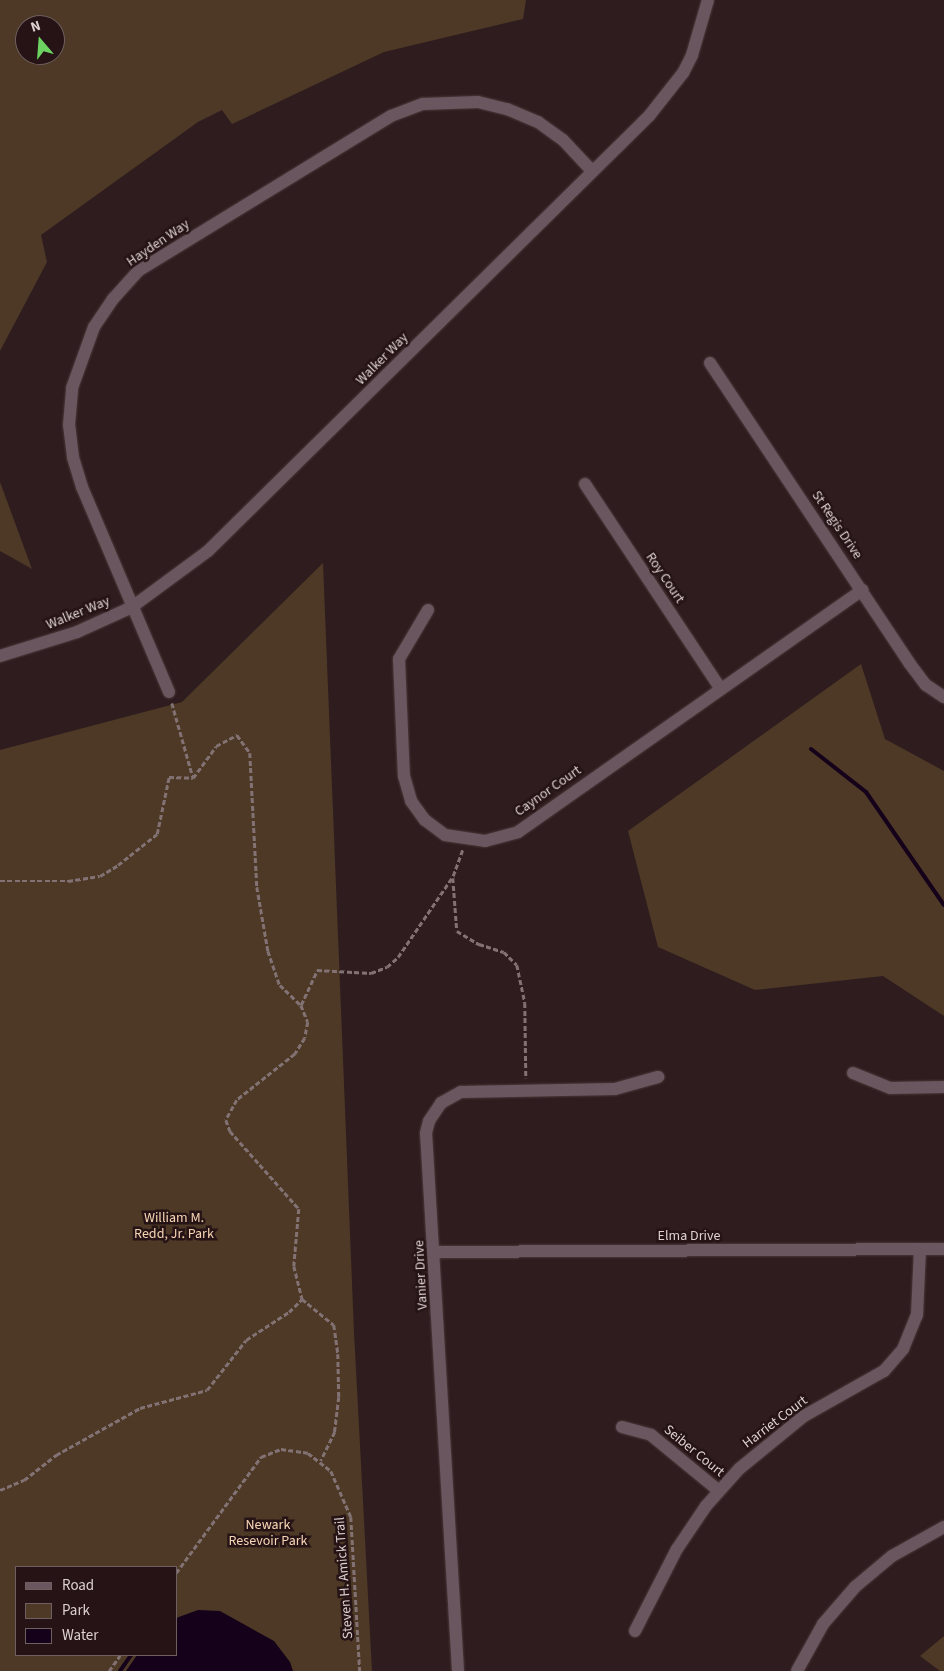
<!DOCTYPE html>
<html>
<head>
<meta charset="utf-8">
<style>
	body { margin:0 }
	#map { position:relative; width:944px; height:1671px; overflow:hidden; background:#2f1c1e; font-family:"Source Sans 3",sans-serif }
	div>[style] { position:absolute }
	.green>* { inset:0; background:#4d3926 }
	.water>* { inset:0; background:#16011a }
	.stream>* { height:4px; margin:-2px; padding:0 2px; transform-origin:2px; border-radius:2px; background:#16011a }
	.path>* { height:2.5px; margin-top:-1.25px; transform-origin:0; background:repeating-linear-gradient(90deg,#827273 0 5px,transparent 0 7.5px) }
	.roads { filter:drop-shadow(0 0 1px #4b393b) drop-shadow(0 0 1px #4b393b) }
	.street>* { height:12px; margin:-6px; padding:0 6px; transform-origin:6px; border-radius:6px; background:#6a565f }
	span { translate:-50% -50%; white-space:nowrap; text-align:center; line-height:1.15; -webkit-text-stroke:5px #251315; paint-order:stroke }
	.street-label { font-size:14px; color:#ded1d1 }
	.park-label { font-size:14px; color:#f8d5b5 }
	.legend { position:absolute; left:15px; top:1566px; width:162px; height:90px; box-sizing:border-box; background:#251315; border:1px solid #6f5f60; margin:0; padding:6px 9px; list-style:none; font-size:15px; color:#ded1d1 }
	.legend li { display:flex; align-items:center; gap:10px; height:25px }
	.legend b { width:25px; border:1px solid #6f5f60 }
	.north { position:absolute; left:15px; top:15px; width:50px; height:50px; box-sizing:border-box; background:#251315; border:1px solid #6f5f60; border-radius:50%; rotate:342deg; font-size:14px; font-weight:700; line-height:20px; text-align:center; color:#ded1d1 }
	.north::after { content:''; display:block; margin:auto; width:18px; height:22px; background:#6cd362; clip-path:polygon(50% 0,100% 100%,50% 72%,0 100%) }
</style>
</head>
<body>
<div id="map">
	<div class="green">
		<i style="clip-path:polygon(evenodd,0 0,526px 0,523px 19px,384px 52px,232px 124px,222px 110px,198px 122px,41px 235px,47px 262px,0 351px,0 0,25px 25px,55px 25px,55px 55px,25px 55px,25px 25px)"></i>
		<i style="clip-path:polygon(0 482px,32px 569px,0 551px)"></i>
		<i style="clip-path:polygon(evenodd,323px 563px,354px 1332px,372px 1671px,0 1671px,0 750px,182px 702px,323px 563px,16px 1567px,176px 1567px,176px 1655px,16px 1655px,16px 1567px)"></i>
		<i style="clip-path:polygon(861px 664px,885px 739px,944px 771px,944px 1016px,883px 976px,755px 990px,658px 947px,628px 831px)"></i>
		<i style="clip-path:polygon(944px 1636px,944px 1671px,940px 1671px,920px 1656px)"></i>
	</div>
	<div class="water">
		<i style="clip-path:polygon(198px 1610px,220px 1611px,274px 1641px,290px 1662px,293px 1671px,126px 1671px,137px 1655px,176px 1655px,176px 1618px)"></i>
	</div>
	<div class="stream">
		<i style="left:811px;top:749px;width:70px;rotate:38deg"></i>
		<i style="left:866px;top:792px;width:137px;rotate:55.4deg"></i>
		<i style="left:120px;top:1671px;width:19px;rotate:-55deg"></i>
	</div>
	<div class="path">
		<i style="left:172px;top:703px;width:77px;rotate:74.2deg"></i>
		<i style="left:453px;top:878px;width:53px;rotate:85.7deg"></i>
		<i style="left:457px;top:931px;width:26px;rotate:31deg"></i>
		<i style="left:479px;top:944px;width:26px;rotate:18deg"></i>
		<i style="left:504px;top:952px;width:18px;rotate:45deg"></i>
		<i style="left:517px;top:965px;width:39px;rotate:78deg"></i>
		<i style="left:525px;top:1003px;width:75px;rotate:89.2deg"></i>
		<i style="left:0;top:881px;width:68px"></i>
		<i style="left:68px;top:881px;width:32px;rotate:-9deg"></i>
		<i style="left:100px;top:876px;width:21px;rotate:-31deg"></i>
		<i style="left:118px;top:865px;width:50px;rotate:-38.5deg"></i>
		<i style="left:157px;top:834px;width:58px;rotate:-78.1deg"></i>
		<i style="left:169px;top:777px;width:24px;rotate:2deg"></i>
		<i style="left:193px;top:778px;width:39px;rotate:-54deg"></i>
		<i style="left:216px;top:746px;width:24px;rotate:-28deg"></i>
		<i style="left:237px;top:735px;width:22px;rotate:54deg"></i>
		<i style="left:250px;top:753px;width:134px;rotate:87deg"></i>
		<i style="left:257px;top:887px;width:65px;rotate:80.2deg"></i>
		<i style="left:268px;top:951px;width:36px;rotate:71deg"></i>
		<i style="left:280px;top:985px;width:29px;rotate:44deg"></i>
		<i style="left:301px;top:1005px;width:18px;rotate:68deg"></i>
		<i style="left:308px;top:1022px;width:16px;rotate:101deg"></i>
		<i style="left:305px;top:1038px;width:19px;rotate:122deg"></i>
		<i style="left:295px;top:1054px;width:74px;rotate:141.6deg"></i>
		<i style="left:237px;top:1100px;width:23px;rotate:119deg"></i>
		<i style="left:226px;top:1120px;width:12px;rotate:70deg"></i>
		<i style="left:230px;top:1131px;width:104px;rotate:48.5deg"></i>
		<i style="left:299px;top:1209px;width:57px;rotate:95deg"></i>
		<i style="left:294px;top:1266px;width:34px;rotate:76deg"></i>
		<i style="left:301px;top:1005px;width:38px;rotate:-65deg"></i>
		<i style="left:317px;top:970px;width:54px;rotate:3.2deg"></i>
		<i style="left:371px;top:973px;width:17px;rotate:-21deg"></i>
		<i style="left:387px;top:967px;width:15px;rotate:-42deg"></i>
		<i style="left:398px;top:957px;width:98px;rotate:-55.8deg"></i>
		<i style="left:453px;top:876px;width:29px;rotate:-70deg"></i>
		<i style="left:0;top:1490px;width:26px;rotate:-23deg"></i>
		<i style="left:24px;top:1480px;width:41px;rotate:-38deg"></i>
		<i style="left:56px;top:1455px;width:96px;rotate:-29.2deg"></i>
		<i style="left:140px;top:1408px;width:69px;rotate:-15deg"></i>
		<i style="left:207px;top:1390px;width:63px;rotate:-52deg"></i>
		<i style="left:246px;top:1340px;width:51px;rotate:-33.1deg"></i>
		<i style="left:289px;top:1312px;width:18px;rotate:-45deg"></i>
		<i style="left:302px;top:1299px;width:41px;rotate:39.1deg"></i>
		<i style="left:334px;top:1325px;width:29px;rotate:82deg"></i>
		<i style="left:338px;top:1354px;width:43px;rotate:88.7deg"></i>
		<i style="left:339px;top:1397px;width:35px;rotate:97deg"></i>
		<i style="left:335px;top:1432px;width:32px;rotate:116deg"></i>
		<i style="left:176px;top:1573px;width:144px;rotate:-53.8deg"></i>
		<i style="left:261px;top:1457px;width:22px;rotate:-22deg"></i>
		<i style="left:281px;top:1449px;width:27px;rotate:8deg"></i>
		<i style="left:308px;top:1453px;width:29px;rotate:38deg"></i>
		<i style="left:331px;top:1471px;width:50px;rotate:66.5deg"></i>
		<i style="left:351px;top:1517px;width:154px;rotate:86.7deg"></i>
		<i style="left:109px;top:1671px;width:19px;rotate:-55deg"></i>
	</div>
	<div class="roads">
		<div class="street">
			<i style="left:710px;top:363px;width:361px;rotate:56.4deg"></i>
			<i style="left:910px;top:664px;width:26px;rotate:53deg"></i>
			<i style="left:926px;top:685px;width:22px;rotate:34deg"></i>
			<i style="left:585px;top:484px;width:245px;rotate:56.5deg"></i>
			<i style="left:428px;top:610px;width:57px;rotate:120.6deg"></i>
			<i style="left:399px;top:659px;width:117px;rotate:87.6deg"></i>
			<i style="left:404px;top:776px;width:26px;rotate:74deg"></i>
			<i style="left:411px;top:801px;width:24px;rotate:54deg"></i>
			<i style="left:425px;top:820px;width:25px;rotate:37deg"></i>
			<i style="left:445px;top:835px;width:40px;rotate:8.5deg"></i>
			<i style="left:485px;top:841px;width:34px;rotate:-15deg"></i>
			<i style="left:518px;top:832px;width:421px;rotate:-35.1deg"></i>
			<i style="left:0;top:656px;width:81px;rotate:-17.3deg"></i>
			<i style="left:77px;top:632px;width:60px;rotate:-24.4deg"></i>
			<i style="left:132px;top:607px;width:94px;rotate:-36.4deg"></i>
			<i style="left:208px;top:551px;width:619px;rotate:-44.61deg"></i>
			<i style="left:649px;top:116px;width:55px;rotate:-51.7deg"></i>
			<i style="left:683px;top:73px;width:20px;rotate:-63deg"></i>
			<i style="left:692px;top:55px;width:57px;rotate:-73.8deg"></i>
			<i style="left:169px;top:692px;width:223px;rotate:-113deg"></i>
			<i style="left:82px;top:487px;width:31px;rotate:-107deg"></i>
			<i style="left:73px;top:457px;width:32px;rotate:-97deg"></i>
			<i style="left:69px;top:425px;width:37px;rotate:-85deg"></i>
			<i style="left:72px;top:388px;width:65px;rotate:-70.2deg"></i>
			<i style="left:94px;top:327px;width:34px;rotate:-56deg"></i>
			<i style="left:113px;top:299px;width:38px;rotate:-48deg"></i>
			<i style="left:138px;top:271px;width:297px;rotate:-31.5deg"></i>
			<i style="left:391px;top:116px;width:34px;rotate:-21deg"></i>
			<i style="left:423px;top:104px;width:55px;rotate:-2.1deg"></i>
			<i style="left:478px;top:102px;width:30px;rotate:14deg"></i>
			<i style="left:507px;top:109px;width:34px;rotate:23deg"></i>
			<i style="left:538px;top:122px;width:31px;rotate:36deg"></i>
			<i style="left:563px;top:140px;width:42px;rotate:46.9deg"></i>
			<i style="left:853px;top:1073px;width:40px;rotate:22deg"></i>
			<i style="left:890px;top:1088px;width:54px;rotate:-1.1deg"></i>
			<i style="left:435px;top:1252px;width:509px;rotate:-0.34deg"></i>
			<i style="left:622px;top:1427px;width:30px;rotate:15deg"></i>
			<i style="left:651px;top:1435px;width:88px;rotate:39.5deg"></i>
			<i style="left:635px;top:1631px;width:92px;rotate:-62.9deg"></i>
			<i style="left:677px;top:1549px;width:52px;rotate:-56deg"></i>
			<i style="left:706px;top:1506px;width:50px;rotate:-48.3deg"></i>
			<i style="left:739px;top:1469px;width:84px;rotate:-39.2deg"></i>
			<i style="left:804px;top:1416px;width:92px;rotate:-29.4deg"></i>
			<i style="left:884px;top:1371px;width:29px;rotate:-49deg"></i>
			<i style="left:903px;top:1349px;width:37px;rotate:-68deg"></i>
			<i style="left:917px;top:1315px;width:66px;rotate:-87.4deg"></i>
			<i style="left:458px;top:1671px;width:539px;rotate:-93.4deg"></i>
			<i style="left:426px;top:1133px;width:12px;rotate:-76deg"></i>
			<i style="left:429px;top:1121px;width:22px;rotate:-56deg"></i>
			<i style="left:441px;top:1103px;width:23px;rotate:-29deg"></i>
			<i style="left:461px;top:1092px;width:154px;rotate:-1.1deg"></i>
			<i style="left:615px;top:1089px;width:45px;rotate:-15.6deg"></i>
			<i style="left:797px;top:1671px;width:54px;rotate:-61deg"></i>
			<i style="left:823px;top:1624px;width:49px;rotate:-49.1deg"></i>
			<i style="left:855px;top:1587px;width:48px;rotate:-40deg"></i>
			<i style="left:892px;top:1556px;width:60px;rotate:-29.1deg"></i>
		</div>
	</div>
	<div class="street-label">
		<span style="left:158px;top:243px;rotate:-34deg">Hayden Way</span>
		<span style="left:382px;top:359px;rotate:-45deg">Walker Way</span>
		<span style="left:837px;top:525px;rotate:56deg">St Regis Drive</span>
		<span style="left:665px;top:578px;rotate:56deg">Roy Court</span>
		<span style="left:78px;top:613px;rotate:-22deg">Walker Way</span>
		<span style="left:548px;top:791px;rotate:-35deg">Caynor Court</span>
		<span style="left:689px;top:1236px">Elma Drive</span>
		<span style="left:421px;top:1275px;rotate:-93deg">Vanier Drive</span>
		<span style="left:775px;top:1422px;rotate:-37deg">Harriet Court</span>
		<span style="left:694px;top:1451px;rotate:39deg">Seiber Court</span>
		<span style="left:344px;top:1578px;rotate:-94deg">Steven H. Amick Trail</span>
	</div>
	<div class="park-label">
		<span style="left:174px;top:1226px">William M.<br>Redd, Jr. Park</span>
		<span style="left:268px;top:1533px">Newark<br>Resevoir Park</span>
	</div>
	<ul class="legend">
	<li><b style="height:6px;background:#6a565f"></b>Road</li>
	<li><b style="height:14px;background:#4d3926"></b>Park</li>
	<li><b style="height:14px;background:#16011a"></b>Water</li>
	</ul>
	<div class="north">N</div>
</div>
</body>
</html>
